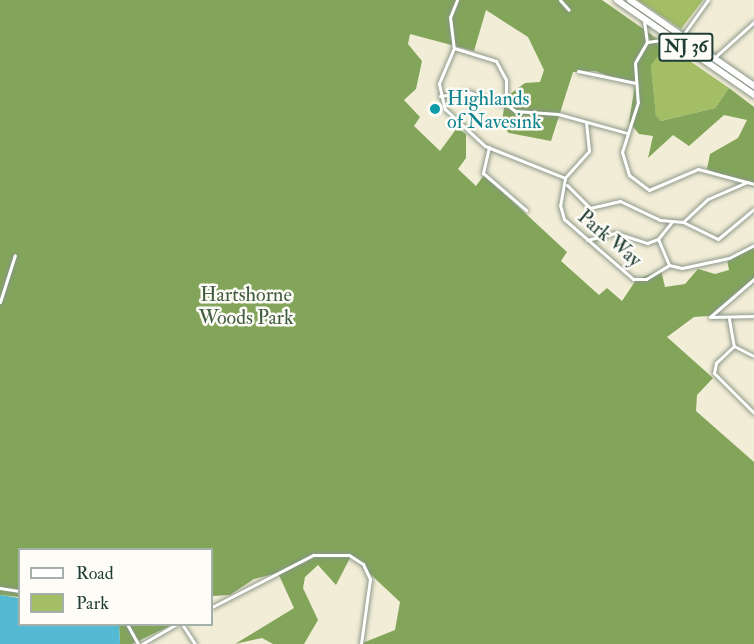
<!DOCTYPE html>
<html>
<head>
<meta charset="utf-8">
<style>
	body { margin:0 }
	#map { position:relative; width:754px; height:644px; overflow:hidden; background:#f2edd7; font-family:"IM FELL Double Pica",serif }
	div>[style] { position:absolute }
	.green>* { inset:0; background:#a3be65 }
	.forest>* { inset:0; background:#82a55a }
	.water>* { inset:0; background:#54b9d2 }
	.roads { filter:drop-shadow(0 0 2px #889586) drop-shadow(0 0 2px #889586) }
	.street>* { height:3px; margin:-1.5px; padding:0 1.5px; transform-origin:1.5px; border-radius:1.5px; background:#fff }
	.highway>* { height:6px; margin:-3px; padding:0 3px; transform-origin:3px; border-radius:3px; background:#fff }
	.dots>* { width:16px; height:16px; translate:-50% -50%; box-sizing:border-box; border:3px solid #fdfcf7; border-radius:50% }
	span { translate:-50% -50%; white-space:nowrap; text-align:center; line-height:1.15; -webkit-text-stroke:5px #fdfcf7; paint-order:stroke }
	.shield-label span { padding:2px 4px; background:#fdfcf7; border:2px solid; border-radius:4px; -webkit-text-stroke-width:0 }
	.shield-label { font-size:18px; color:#1f3d34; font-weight:700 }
	.culture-label { font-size:20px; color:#0d838f }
	.left { translate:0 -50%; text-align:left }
	.street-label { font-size:20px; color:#1f3d34 }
	.park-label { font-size:20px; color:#405d40 }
	.legend { position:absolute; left:18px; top:548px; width:195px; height:78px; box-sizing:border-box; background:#fdfcf7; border:2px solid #a4b0a9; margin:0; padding:8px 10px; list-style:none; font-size:18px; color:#1f3d34 }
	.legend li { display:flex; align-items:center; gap:12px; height:30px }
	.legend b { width:30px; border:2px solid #a4b0a9 }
</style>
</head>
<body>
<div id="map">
	<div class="green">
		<i style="clip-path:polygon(638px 0,703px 0,681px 29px)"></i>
		<i style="clip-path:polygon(652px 35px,729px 88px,715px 108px,661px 121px,656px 117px,651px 66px,661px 52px)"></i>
	</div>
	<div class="forest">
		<i style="clip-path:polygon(0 0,602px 0,652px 35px,661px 52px,651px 66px,656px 116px,661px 121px,715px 108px,729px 88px,754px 107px,754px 187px,707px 169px,710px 154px,738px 138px,747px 120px,724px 115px,689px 146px,673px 135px,648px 158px,653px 136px,639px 134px,629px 122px,635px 85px,595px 71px,573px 72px,551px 141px,509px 133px,501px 126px,506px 97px,525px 83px,540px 82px,544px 70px,528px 37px,486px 10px,474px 51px,410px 34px,408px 44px,422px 61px,416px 89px,404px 100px,420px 117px,414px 126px,440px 151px,457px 128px,466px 134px,466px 158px,458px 169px,476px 186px,484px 175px,567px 252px,561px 261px,599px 295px,607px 288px,622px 301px,636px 280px,661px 270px,665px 287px,685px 284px,698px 269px,715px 274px,729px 270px,727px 259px,754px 246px,754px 278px,709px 316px,694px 317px,667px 337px,713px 378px,697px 395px,696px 411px,754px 462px,754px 644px,360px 644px,395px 630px,400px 602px,351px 556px,336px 585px,318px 565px,305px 577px,303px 588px,318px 620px,304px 644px,273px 644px,262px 638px,235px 644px,294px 608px,278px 573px,254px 579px,230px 595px,212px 596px,212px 550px,20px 550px,19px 597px,0 595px)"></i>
		<i style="clip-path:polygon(119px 625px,172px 625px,132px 644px,120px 644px)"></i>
	</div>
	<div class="water">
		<i style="clip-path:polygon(0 595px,19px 598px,20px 624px,119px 625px,120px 644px,0 644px)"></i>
	</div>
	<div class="roads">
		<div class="street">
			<i style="left:457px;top:0;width:18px;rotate:112deg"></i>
			<i style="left:450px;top:17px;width:31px;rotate:83deg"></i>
			<i style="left:454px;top:48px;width:39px;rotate:113deg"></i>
			<i style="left:439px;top:84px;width:26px;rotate:77deg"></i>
			<i style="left:445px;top:109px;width:54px;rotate:42.8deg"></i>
			<i style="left:485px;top:146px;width:86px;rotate:21.8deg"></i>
			<i style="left:560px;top:0;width:13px;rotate:48deg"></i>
			<i style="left:644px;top:21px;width:21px;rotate:82deg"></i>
			<i style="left:647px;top:42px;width:24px;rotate:120deg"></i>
			<i style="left:635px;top:63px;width:39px;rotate:86deg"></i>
			<i style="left:638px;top:102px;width:52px;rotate:107.7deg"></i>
			<i style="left:622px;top:152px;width:24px;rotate:73deg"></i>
			<i style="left:629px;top:175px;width:25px;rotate:37deg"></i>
			<i style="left:649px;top:190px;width:53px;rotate:-23.2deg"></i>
			<i style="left:698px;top:169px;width:58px;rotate:15deg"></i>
			<i style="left:683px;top:35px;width:43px;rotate:-54.5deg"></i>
			<i style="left:647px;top:42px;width:22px;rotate:-8deg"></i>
			<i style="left:454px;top:48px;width:44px;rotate:17.2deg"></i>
			<i style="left:496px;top:61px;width:21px;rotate:62deg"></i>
			<i style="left:506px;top:80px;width:24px;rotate:90deg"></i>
			<i style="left:506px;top:104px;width:11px;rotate:38deg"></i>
			<i style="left:515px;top:111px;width:43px;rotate:4deg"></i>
			<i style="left:558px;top:114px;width:72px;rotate:15.4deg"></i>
			<i style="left:714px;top:58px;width:54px;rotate:-42deg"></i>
			<i style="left:578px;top:71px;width:59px;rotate:11.7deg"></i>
			<i style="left:440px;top:96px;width:28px;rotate:-8deg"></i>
			<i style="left:468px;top:92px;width:40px;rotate:18deg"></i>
			<i style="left:586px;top:122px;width:29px;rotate:84deg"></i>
			<i style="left:589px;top:151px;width:36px;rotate:132deg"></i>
			<i style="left:565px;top:178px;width:27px;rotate:100deg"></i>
			<i style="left:560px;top:205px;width:15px;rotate:74deg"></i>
			<i style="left:564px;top:219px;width:91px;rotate:41deg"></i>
			<i style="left:633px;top:279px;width:13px"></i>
			<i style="left:646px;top:279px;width:27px;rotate:-31deg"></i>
			<i style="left:489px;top:147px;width:27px;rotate:103deg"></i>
			<i style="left:483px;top:173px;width:57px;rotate:40.7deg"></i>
			<i style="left:567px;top:185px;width:33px;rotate:45deg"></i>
			<i style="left:590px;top:208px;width:31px;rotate:-13deg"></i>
			<i style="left:620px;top:201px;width:44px;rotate:25.4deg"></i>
			<i style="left:660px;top:220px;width:23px;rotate:5deg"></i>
			<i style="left:683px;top:222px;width:39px;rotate:26deg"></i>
			<i style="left:718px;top:239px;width:47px;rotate:-39.8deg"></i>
			<i style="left:683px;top:222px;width:34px;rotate:-43deg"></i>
			<i style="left:708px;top:199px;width:43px;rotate:-23.6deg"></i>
			<i style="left:658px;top:239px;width:28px;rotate:67deg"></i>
			<i style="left:669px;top:265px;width:13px;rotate:13deg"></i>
			<i style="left:682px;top:268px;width:48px;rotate:-12deg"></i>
			<i style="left:729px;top:258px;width:28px;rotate:-27deg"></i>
			<i style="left:587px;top:240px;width:30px;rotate:-14deg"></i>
			<i style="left:616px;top:233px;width:33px;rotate:18deg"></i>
			<i style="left:647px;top:243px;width:12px;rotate:-20deg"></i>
			<i style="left:658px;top:239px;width:22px;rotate:-51deg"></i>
			<i style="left:754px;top:279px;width:58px;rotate:139.2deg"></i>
			<i style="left:710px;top:317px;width:44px;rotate:-1.3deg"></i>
			<i style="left:0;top:302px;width:49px;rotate:-72.3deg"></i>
			<i style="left:729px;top:319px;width:27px;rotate:80deg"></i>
			<i style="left:734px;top:346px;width:25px;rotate:137deg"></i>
			<i style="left:716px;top:363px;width:10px;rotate:101deg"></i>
			<i style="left:714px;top:373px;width:57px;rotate:45deg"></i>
			<i style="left:734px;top:346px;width:22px;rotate:27deg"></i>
			<i style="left:0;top:588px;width:20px;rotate:9deg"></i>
			<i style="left:212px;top:607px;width:114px;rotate:-27.2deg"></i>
			<i style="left:313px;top:555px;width:36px"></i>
			<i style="left:349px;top:555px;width:17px;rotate:33deg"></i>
			<i style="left:363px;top:564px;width:17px;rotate:65deg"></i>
			<i style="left:370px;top:579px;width:66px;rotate:97.9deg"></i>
			<i style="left:127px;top:624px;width:23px;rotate:61deg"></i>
			<i style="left:182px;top:624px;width:24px;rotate:57deg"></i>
			<i style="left:142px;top:644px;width:39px;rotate:-30deg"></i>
		</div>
		<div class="highway">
			<i style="left:617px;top:0;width:167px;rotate:34.7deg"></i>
			<i style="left:630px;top:0;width:151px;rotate:34.7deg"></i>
		</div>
	</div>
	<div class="dots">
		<i style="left:435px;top:109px;background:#0f9aa8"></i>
	</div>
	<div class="shield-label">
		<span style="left:686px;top:47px">NJ 36</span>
	</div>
	<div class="culture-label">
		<span class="left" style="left:447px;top:110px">Highlands<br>of Navesink</span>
	</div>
	<div class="street-label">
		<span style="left:610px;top:238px;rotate:40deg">Park Way</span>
	</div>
	<div class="park-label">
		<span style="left:246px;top:306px">Hartshorne<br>Woods Park</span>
	</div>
	<ul class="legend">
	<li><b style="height:8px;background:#fff"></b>Road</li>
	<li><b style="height:16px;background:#a3be65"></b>Park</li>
	</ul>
</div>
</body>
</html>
